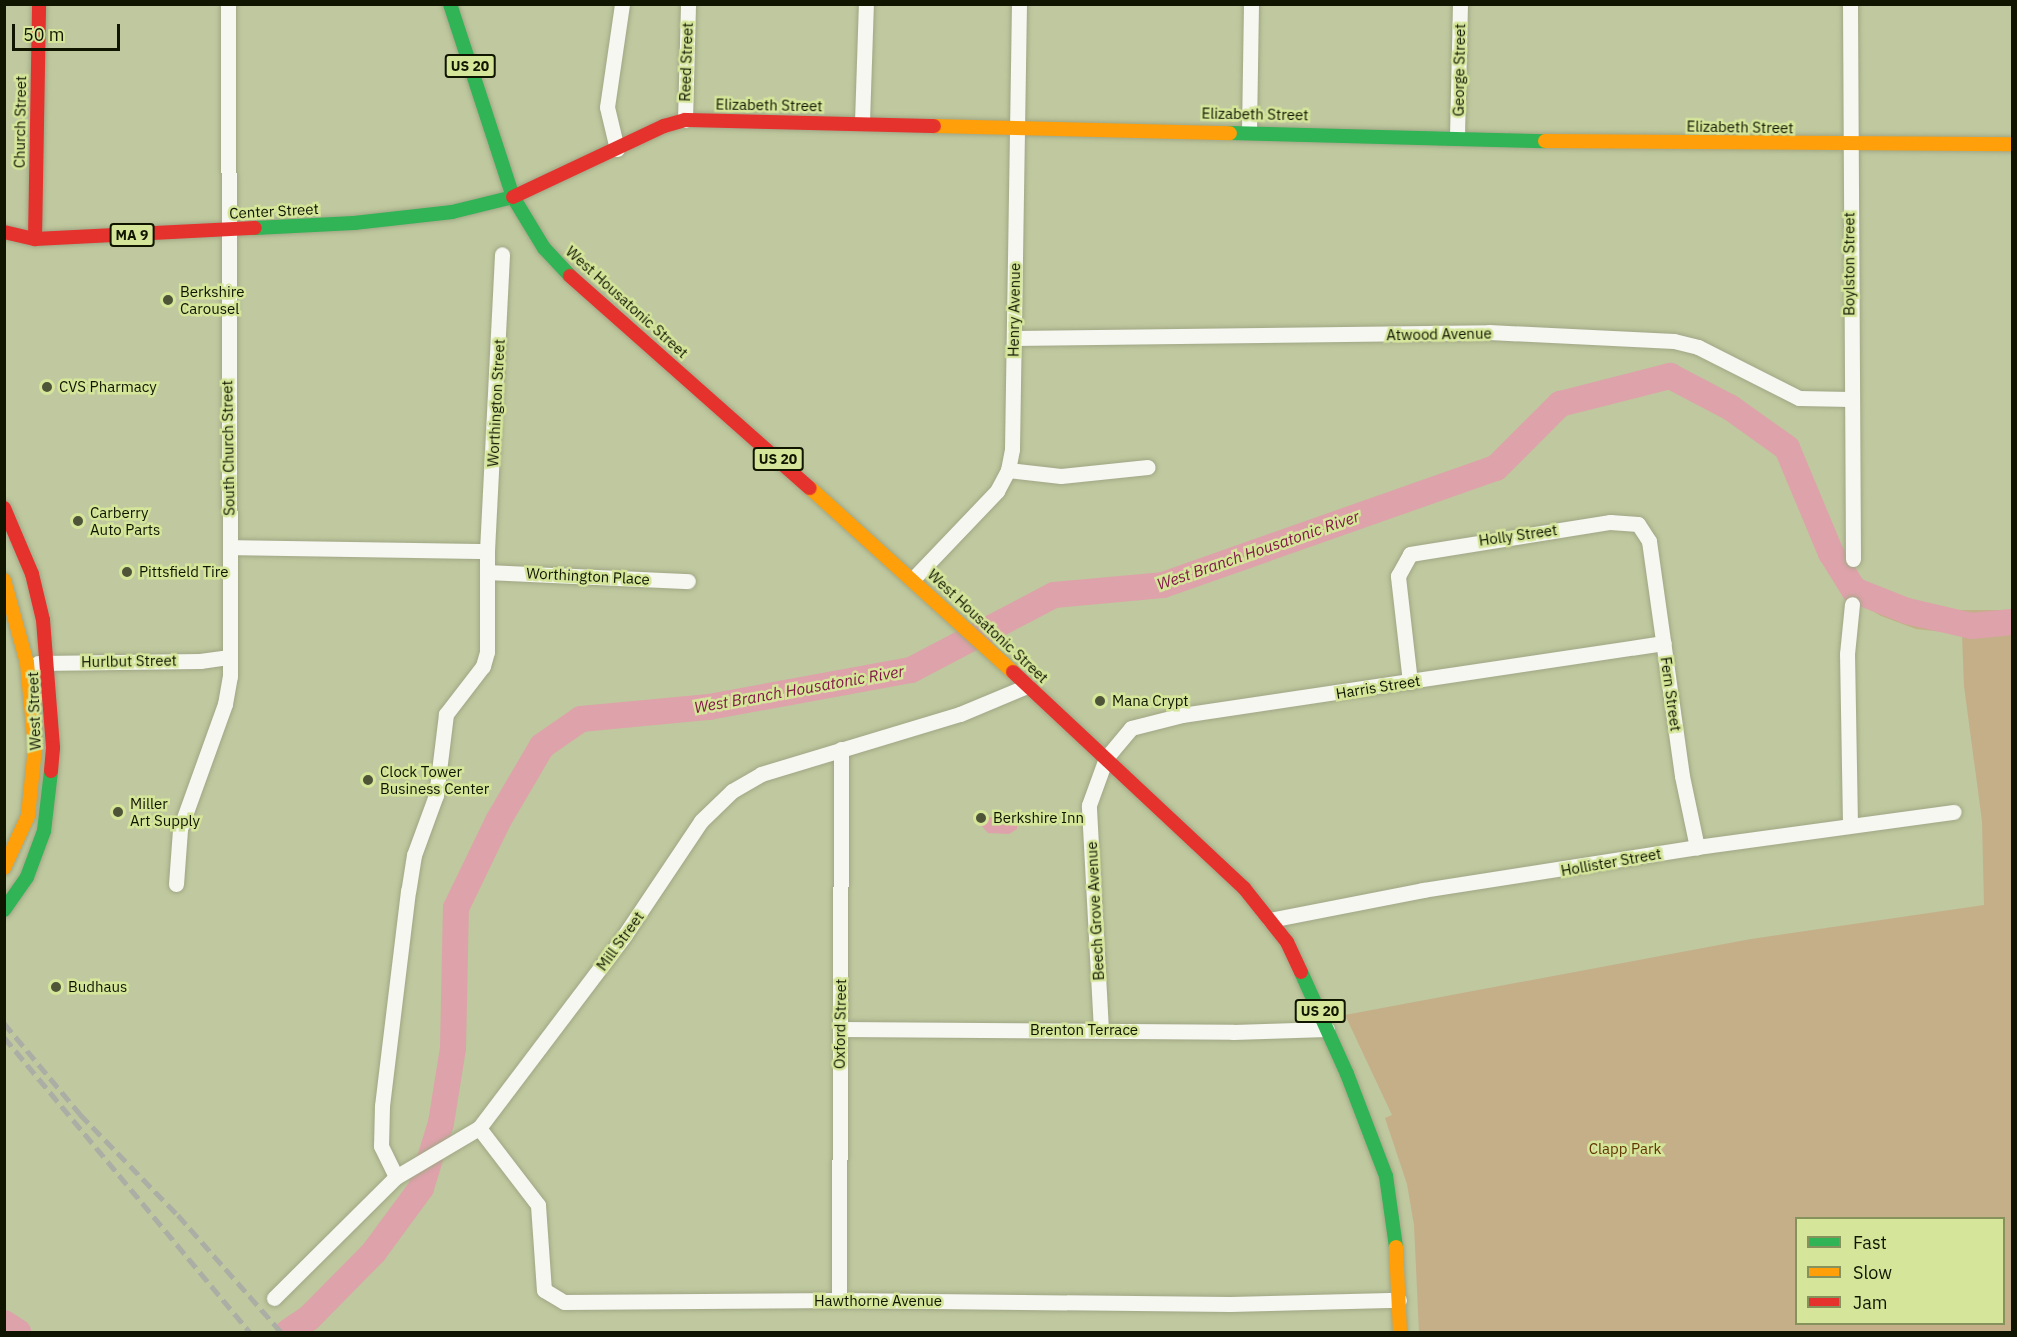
<!DOCTYPE html>
<html>
<head>
<meta charset="utf-8">
<style>
	body { margin:0 }
	#map { position:relative; width:2017px; height:1337px; overflow:hidden; background:#bfc89e; font-family:"IBM Plex Sans",sans-serif }
	div>[style] { position:absolute }
	.green>* { inset:0; background:#c4af89 }
	.water>* { inset:0; background:#dea2aa }
	.river>* { height:26px; margin:-13px; padding:0 13px; transform-origin:13px; border-radius:13px; background:#dea2aa }
	.roads { filter:drop-shadow(0 0 2px #a0a685) drop-shadow(0 0 2px #a0a685) }
	.street>* { height:15px; margin:-7.5px; padding:0 7.5px; transform-origin:7.5px; border-radius:7.5px; background:#f5f7f0 }
	.fast>* { height:14px; margin:-7px; padding:0 7px; transform-origin:7px; border-radius:7px; background:#30b455 }
	.slow>* { height:14px; margin:-7px; padding:0 7px; transform-origin:7px; border-radius:7px; background:#ff9f0a }
	.jam>* { height:14px; margin:-7px; padding:0 7px; transform-origin:7px; border-radius:7px; background:#e5322d }
	.rail>* { height:4.5px; margin-top:-2.25px; transform-origin:0; background:repeating-linear-gradient(90deg,#abaea4 0 12px,transparent 0 18px) }
	.dots>* { width:16px; height:16px; translate:-50% -50%; box-sizing:border-box; border:3px solid #d5e69a; border-radius:50% }
	span { translate:-50% -50%; white-space:nowrap; text-align:center; line-height:1.15; -webkit-text-stroke:5px #d5e69a; paint-order:stroke }
	.shield-label span { padding:2px 4px; background:#d5e69a; border:2px solid; border-radius:4px; -webkit-text-stroke-width:0 }
	.shield-label { font-size:14px; color:#101500; font-weight:700 }
	.street-label { font-size:15px; color:#101500 }
	.poi-label { font-size:15px; color:#101500 }
	.left { translate:0 -50%; text-align:left }
	.park-label { font-size:15px; color:#623403 }
	.water-label { font-size:16px; color:#821949; font-style:italic }
	.frame { position:absolute; inset:0; border:6px solid #101500; pointer-events:none }
	.legend { position:absolute; left:1795px; top:1217px; width:210px; height:108px; box-sizing:border-box; background:#d5e69a; border:2px solid #86925c; margin:0; padding:8px 10px; list-style:none; font-size:18px; color:#101500 }
	.legend li { display:flex; align-items:center; gap:12px; height:30px }
	.legend b { width:30px; border:2px solid #86925c }
	.scale { position:absolute; left:12px; top:24px; width:108px; height:27px; box-sizing:border-box; border:3px solid #101500; border-top:0; padding-left:8px; font-size:18px; line-height:21px; white-space:nowrap; color:#101500; -webkit-text-stroke:4px #d5e69a; paint-order:stroke }
</style>
</head>
<body>
<div id="map">
	<div class="green">
		<i style="clip-path:polygon(evenodd,1869px 583px,1896px 602px,1953px 610px,2012px 610px,2012px 1332px,1419px 1332px,1414px 1225px,1407px 1184px,1385px 1118px,1392px 1115px,1345px 1015px,1751px 939px,1984px 905px,1982px 821px,1964px 686px,1962px 634px,1916px 629px,1881px 616px,1869px 609px,1869px 583px,1796px 1218px,2004px 1218px,2004px 1324px,1796px 1324px,1796px 1218px)"></i>
	</div>
	<div class="water">
		<i style="clip-path:polygon(988px 817px,1010px 818px,1017px 823px,1017px 829px,1009px 834px,988px 833px,980px 824px)"></i>
	</div>
	<div class="river">
		<i style="left:4px;top:1323px;width:17px;rotate:33deg"></i>
		<i style="left:288px;top:1332px;width:25px;rotate:-34deg"></i>
		<i style="left:309px;top:1318px;width:93px;rotate:-45.4deg"></i>
		<i style="left:374px;top:1252px;width:79px;rotate:-53.7deg"></i>
		<i style="left:421px;top:1188px;width:68px;rotate:-72.9deg"></i>
		<i style="left:441px;top:1123px;width:76px;rotate:-80.9deg"></i>
		<i style="left:453px;top:1048px;width:140px;rotate:-88.8deg"></i>
		<i style="left:456px;top:908px;width:97px;rotate:-64.2deg"></i>
		<i style="left:498px;top:821px;width:87px;rotate:-59.6deg"></i>
		<i style="left:542px;top:746px;width:47px;rotate:-34.7deg"></i>
		<i style="left:581px;top:719px;width:129px;rotate:-5.4deg"></i>
		<i style="left:709px;top:707px;width:205px;rotate:-10.4deg"></i>
		<i style="left:911px;top:670px;width:161px;rotate:-27.7deg"></i>
		<i style="left:1054px;top:595px;width:109px;rotate:-5.2deg"></i>
		<i style="left:1163px;top:585px;width:353px;rotate:-19.4deg"></i>
		<i style="left:1496px;top:468px;width:91px;rotate:-45deg"></i>
		<i style="left:1560px;top:404px;width:114px;rotate:-14.3deg"></i>
		<i style="left:1670px;top:376px;width:69px;rotate:27.7deg"></i>
		<i style="left:1731px;top:408px;width:69px;rotate:35.5deg"></i>
		<i style="left:1787px;top:448px;width:114px;rotate:67.3deg"></i>
		<i style="left:1831px;top:553px;width:44px;rotate:58.1deg"></i>
		<i style="left:1854px;top:590px;width:57px;rotate:21.6deg"></i>
		<i style="left:1907px;top:611px;width:67px;rotate:13deg"></i>
		<i style="left:1972px;top:626px;width:40px;rotate:-5.7deg"></i>
	</div>
	<div class="roads">
		<div class="street">
			<i style="left:1850px;top:4px;width:555px;rotate:89.69deg"></i>
			<i style="left:685px;top:120px;width:116px;rotate:-88.5deg"></i>
			<i style="left:862px;top:122px;width:118px;rotate:-88.1deg"></i>
			<i style="left:1249px;top:131px;width:127px;rotate:-89.1deg"></i>
			<i style="left:1457px;top:136px;width:132px;rotate:-88.7deg"></i>
			<i style="left:617px;top:149px;width:43px;rotate:-103.4deg"></i>
			<i style="left:607px;top:107px;width:104px;rotate:-81.7deg"></i>
			<i style="left:1014px;top:338px;width:475px;rotate:-0.7deg"></i>
			<i style="left:1489px;top:332px;width:185px;rotate:2.8deg"></i>
			<i style="left:1674px;top:341px;width:25px;rotate:14deg"></i>
			<i style="left:1698px;top:347px;width:113px;rotate:26.8deg"></i>
			<i style="left:1799px;top:398px;width:51px;rotate:1.1deg"></i>
			<i style="left:1008px;top:470px;width:53px;rotate:6.5deg"></i>
			<i style="left:1061px;top:476px;width:87px;rotate:-5.9deg"></i>
			<i style="left:230px;top:547px;width:257px;rotate:0.9deg"></i>
			<i style="left:487px;top:551px;width:101px;rotate:90deg"></i>
			<i style="left:487px;top:652px;width:15px;rotate:106deg"></i>
			<i style="left:483px;top:666px;width:61px;rotate:127.6deg"></i>
			<i style="left:446px;top:714px;width:82px;rotate:97deg"></i>
			<i style="left:436px;top:795px;width:64px;rotate:110.1deg"></i>
			<i style="left:414px;top:855px;width:36px;rotate:99deg"></i>
			<i style="left:408px;top:891px;width:217px;rotate:96.9deg"></i>
			<i style="left:382px;top:1106px;width:40px;rotate:91.4deg"></i>
			<i style="left:381px;top:1146px;width:34px;rotate:64deg"></i>
			<i style="left:487px;top:551px;width:297px;rotate:-87.1deg"></i>
			<i style="left:488px;top:572px;width:200px;rotate:2.6deg"></i>
			<i style="left:913px;top:579px;width:122px;rotate:-46.3deg"></i>
			<i style="left:997px;top:491px;width:24px;rotate:-62deg"></i>
			<i style="left:1008px;top:470px;width:21px;rotate:-79deg"></i>
			<i style="left:1012px;top:449px;width:445px;rotate:-89.1deg"></i>
			<i style="left:38px;top:663px;width:162px;rotate:-0.7deg"></i>
			<i style="left:200px;top:661px;width:30px;rotate:-8deg"></i>
			<i style="left:1410px;top:682px;width:107px;rotate:-96.5deg"></i>
			<i style="left:1398px;top:576px;width:25px;rotate:-61deg"></i>
			<i style="left:1410px;top:554px;width:203px;rotate:-9.1deg"></i>
			<i style="left:1610px;top:522px;width:28px;rotate:4deg"></i>
			<i style="left:1638px;top:524px;width:20px;rotate:57deg"></i>
			<i style="left:1649px;top:541px;width:237px;rotate:82deg"></i>
			<i style="left:1682px;top:776px;width:73px;rotate:78.1deg"></i>
			<i style="left:1850px;top:824px;width:170px;rotate:-91deg"></i>
			<i style="left:1847px;top:654px;width:50px;rotate:-84.3deg"></i>
			<i style="left:176px;top:884px;width:55px;rotate:-85.8deg"></i>
			<i style="left:180px;top:829px;width:133px;rotate:-70.2deg"></i>
			<i style="left:225px;top:704px;width:28px;rotate:-80deg"></i>
			<i style="left:230px;top:676px;width:672px;rotate:-90.17deg"></i>
			<i style="left:1270px;top:920px;width:156px;rotate:-11.1deg"></i>
			<i style="left:1423px;top:890px;width:277px;rotate:-8.9deg"></i>
			<i style="left:1697px;top:847px;width:259px;rotate:-7.8deg"></i>
			<i style="left:840px;top:1029px;width:393px;rotate:0.4deg"></i>
			<i style="left:1233px;top:1032px;width:94px;rotate:-1.8deg"></i>
			<i style="left:1101px;top:1030px;width:225px;rotate:-93.1deg"></i>
			<i style="left:1089px;top:805px;width:50px;rotate:-70.1deg"></i>
			<i style="left:1106px;top:758px;width:39px;rotate:-50deg"></i>
			<i style="left:1131px;top:728px;width:53px;rotate:-14.3deg"></i>
			<i style="left:1182px;top:715px;width:487px;rotate:-8.5deg"></i>
			<i style="left:479px;top:1128px;width:97px;rotate:52.5deg"></i>
			<i style="left:538px;top:1205px;width:85px;rotate:86deg"></i>
			<i style="left:544px;top:1290px;width:23px;rotate:31deg"></i>
			<i style="left:564px;top:1302px;width:275px;rotate:-0.4deg"></i>
			<i style="left:839px;top:1300px;width:391px;rotate:0.6deg"></i>
			<i style="left:1230px;top:1304px;width:169px;rotate:-1.4deg"></i>
			<i style="left:274px;top:1298px;width:172px;rotate:-44.8deg"></i>
			<i style="left:396px;top:1177px;width:96px;rotate:-30.6deg"></i>
			<i style="left:479px;top:1128px;width:241px;rotate:-52.9deg"></i>
			<i style="left:624px;top:936px;width:138px;rotate:-56.2deg"></i>
			<i style="left:701px;top:821px;width:43px;rotate:-44.1deg"></i>
			<i style="left:732px;top:791px;width:34px;rotate:-30deg"></i>
			<i style="left:761px;top:774px;width:208px;rotate:-16.8deg"></i>
			<i style="left:960px;top:714px;width:73px;rotate:-22.7deg"></i>
			<i style="left:839px;top:1300px;width:551px;rotate:-89.79deg"></i>
		</div>
		<div class="fast">
			<i style="left:450px;top:4px;width:203px;rotate:71.9deg"></i>
			<i style="left:513px;top:197px;width:60px;rotate:58.7deg"></i>
			<i style="left:544px;top:248px;width:38px;rotate:47deg"></i>
			<i style="left:1230px;top:133px;width:315px;rotate:1.5deg"></i>
			<i style="left:255px;top:228px;width:99px;rotate:-2.9deg"></i>
			<i style="left:354px;top:223px;width:99px;rotate:-6.4deg"></i>
			<i style="left:452px;top:212px;width:63px;rotate:-13.8deg"></i>
			<i style="left:4px;top:910px;width:40px;rotate:-55.1deg"></i>
			<i style="left:27px;top:877px;width:49px;rotate:-69.7deg"></i>
			<i style="left:44px;top:831px;width:60px;rotate:-83.3deg"></i>
			<i style="left:1301px;top:972px;width:112px;rotate:65.7deg"></i>
			<i style="left:1347px;top:1074px;width:109px;rotate:69.1deg"></i>
			<i style="left:1386px;top:1176px;width:72px;rotate:82deg"></i>
		</div>
		<div class="slow">
			<i style="left:934px;top:126px;width:296px;rotate:1.4deg"></i>
			<i style="left:1545px;top:141px;width:467px;rotate:0.4deg"></i>
			<i style="left:810px;top:488px;width:274px;rotate:42.2deg"></i>
			<i style="left:4px;top:580px;width:86px;rotate:74.5deg"></i>
			<i style="left:27px;top:663px;width:85px;rotate:84.6deg"></i>
			<i style="left:35px;top:748px;width:68px;rotate:95.9deg"></i>
			<i style="left:28px;top:816px;width:57px;rotate:114.8deg"></i>
			<i style="left:1396px;top:1247px;width:85px;rotate:87.3deg"></i>
		</div>
		<div class="jam">
			<i style="left:513px;top:197px;width:167px;rotate:-25.2deg"></i>
			<i style="left:664px;top:126px;width:22px;rotate:-16deg"></i>
			<i style="left:685px;top:120px;width:249px;rotate:1.4deg"></i>
			<i style="left:4px;top:232px;width:32px;rotate:13deg"></i>
			<i style="left:35px;top:239px;width:220px;rotate:-2.9deg"></i>
			<i style="left:35px;top:239px;width:235px;rotate:-89deg"></i>
			<i style="left:570px;top:276px;width:320px;rotate:41.5deg"></i>
			<i style="left:4px;top:508px;width:72px;rotate:67deg"></i>
			<i style="left:32px;top:574px;width:47px;rotate:76.6deg"></i>
			<i style="left:43px;top:620px;width:128px;rotate:85.5deg"></i>
			<i style="left:53px;top:748px;width:23px;rotate:95deg"></i>
			<i style="left:1013px;top:672px;width:316px;rotate:43.1deg"></i>
			<i style="left:1244px;top:888px;width:69px;rotate:51.5deg"></i>
			<i style="left:1287px;top:942px;width:33px;rotate:65deg"></i>
		</div>
	</div>
	<div class="rail">
		<i style="left:4px;top:1023px;width:119px;rotate:50.1deg"></i>
		<i style="left:80px;top:1114px;width:141px;rotate:45.9deg"></i>
		<i style="left:178px;top:1215px;width:156px;rotate:48.6deg"></i>
		<i style="left:4px;top:1037px;width:384px;rotate:50.2deg"></i>
	</div>
	<div class="dots">
		<i style="left:168px;top:300px;background:#4d5437"></i>
		<i style="left:47px;top:387px;background:#4d5437"></i>
		<i style="left:78px;top:521px;background:#4d5437"></i>
		<i style="left:127px;top:572px;background:#4d5437"></i>
		<i style="left:1100px;top:701px;background:#4d5437"></i>
		<i style="left:368px;top:780px;background:#4d5437"></i>
		<i style="left:118px;top:812px;background:#4d5437"></i>
		<i style="left:981px;top:818px;background:#4d5437"></i>
		<i style="left:56px;top:987px;background:#4d5437"></i>
	</div>
	<div class="shield-label">
		<span style="left:470px;top:66px">US 20</span>
		<span style="left:132px;top:235px">MA 9</span>
		<span style="left:778px;top:459px">US 20</span>
		<span style="left:1320px;top:1011px">US 20</span>
	</div>
	<div class="street-label">
		<span style="left:686px;top:62px;rotate:-88deg">Reed Street</span>
		<span style="left:1459px;top:70px;rotate:-89deg">George Street</span>
		<span style="left:769px;top:105px;rotate:1deg">Elizabeth Street</span>
		<span style="left:1255px;top:114px;rotate:1deg">Elizabeth Street</span>
		<span style="left:20px;top:122px;rotate:-89deg">Church Street</span>
		<span style="left:1740px;top:127px;rotate:1deg">Elizabeth Street</span>
		<span style="left:274px;top:211px;rotate:-3deg">Center Street</span>
		<span style="left:1849px;top:264px;rotate:-90deg">Boylston Street</span>
		<span style="left:627px;top:302px;rotate:42deg">West Housatonic Street</span>
		<span style="left:1014px;top:310px;rotate:-89deg">Henry Avenue</span>
		<span style="left:1439px;top:334px;rotate:-1deg">Atwood Avenue</span>
		<span style="left:496px;top:403px;rotate:-87deg">Worthington Street</span>
		<span style="left:228px;top:448px;rotate:-91deg">South Church Street</span>
		<span style="left:1518px;top:535px;rotate:-8deg">Holly Street</span>
		<span style="left:588px;top:576px;rotate:3deg">Worthington Place</span>
		<span style="left:988px;top:626px;rotate:43deg">West Housatonic Street</span>
		<span style="left:129px;top:661px;rotate:-1deg">Hurlbut Street</span>
		<span style="left:1378px;top:687px;rotate:-9deg">Harris Street</span>
		<span style="left:1671px;top:694px;rotate:82deg">Fern Street</span>
		<span style="left:34px;top:711px;rotate:-92deg">West Street</span>
		<span style="left:1611px;top:862px;rotate:-10deg">Hollister Street</span>
		<span style="left:1095px;top:911px;rotate:-93deg">Beech Grove Avenue</span>
		<span style="left:620px;top:941px;rotate:-54deg">Mill Street</span>
		<span style="left:840px;top:1024px;rotate:-89deg">Oxford Street</span>
		<span style="left:1084px;top:1030px">Brenton Terrace</span>
		<span style="left:878px;top:1301px">Hawthorne Avenue</span>
	</div>
	<div class="poi-label">
		<span class="left" style="left:180px;top:300px">Berkshire<br>Carousel</span>
		<span class="left" style="left:59px;top:387px">CVS Pharmacy</span>
		<span class="left" style="left:90px;top:521px">Carberry<br>Auto Parts</span>
		<span class="left" style="left:139px;top:572px">Pittsfield Tire</span>
		<span class="left" style="left:1112px;top:701px">Mana Crypt</span>
		<span class="left" style="left:380px;top:780px">Clock Tower<br>Business Center</span>
		<span class="left" style="left:130px;top:812px">Miller<br>Art Supply</span>
		<span class="left" style="left:993px;top:818px">Berkshire Inn</span>
		<span class="left" style="left:68px;top:987px">Budhaus</span>
	</div>
	<div class="park-label">
		<span style="left:1625px;top:1149px">Clapp Park</span>
	</div>
	<div class="water-label">
		<span style="left:1258px;top:550px;rotate:-19deg">West Branch Housatonic River</span>
		<span style="left:799px;top:689px;rotate:-10deg">West Branch Housatonic River</span>
	</div>
	<div class="frame"></div>
	<ul class="legend">
	<li><b style="height:8px;background:#30b455"></b>Fast</li>
	<li><b style="height:8px;background:#ff9f0a"></b>Slow</li>
	<li><b style="height:8px;background:#e5322d"></b>Jam</li>
	</ul>
	<div class="scale">50 m</div>
</div>
</body>
</html>
